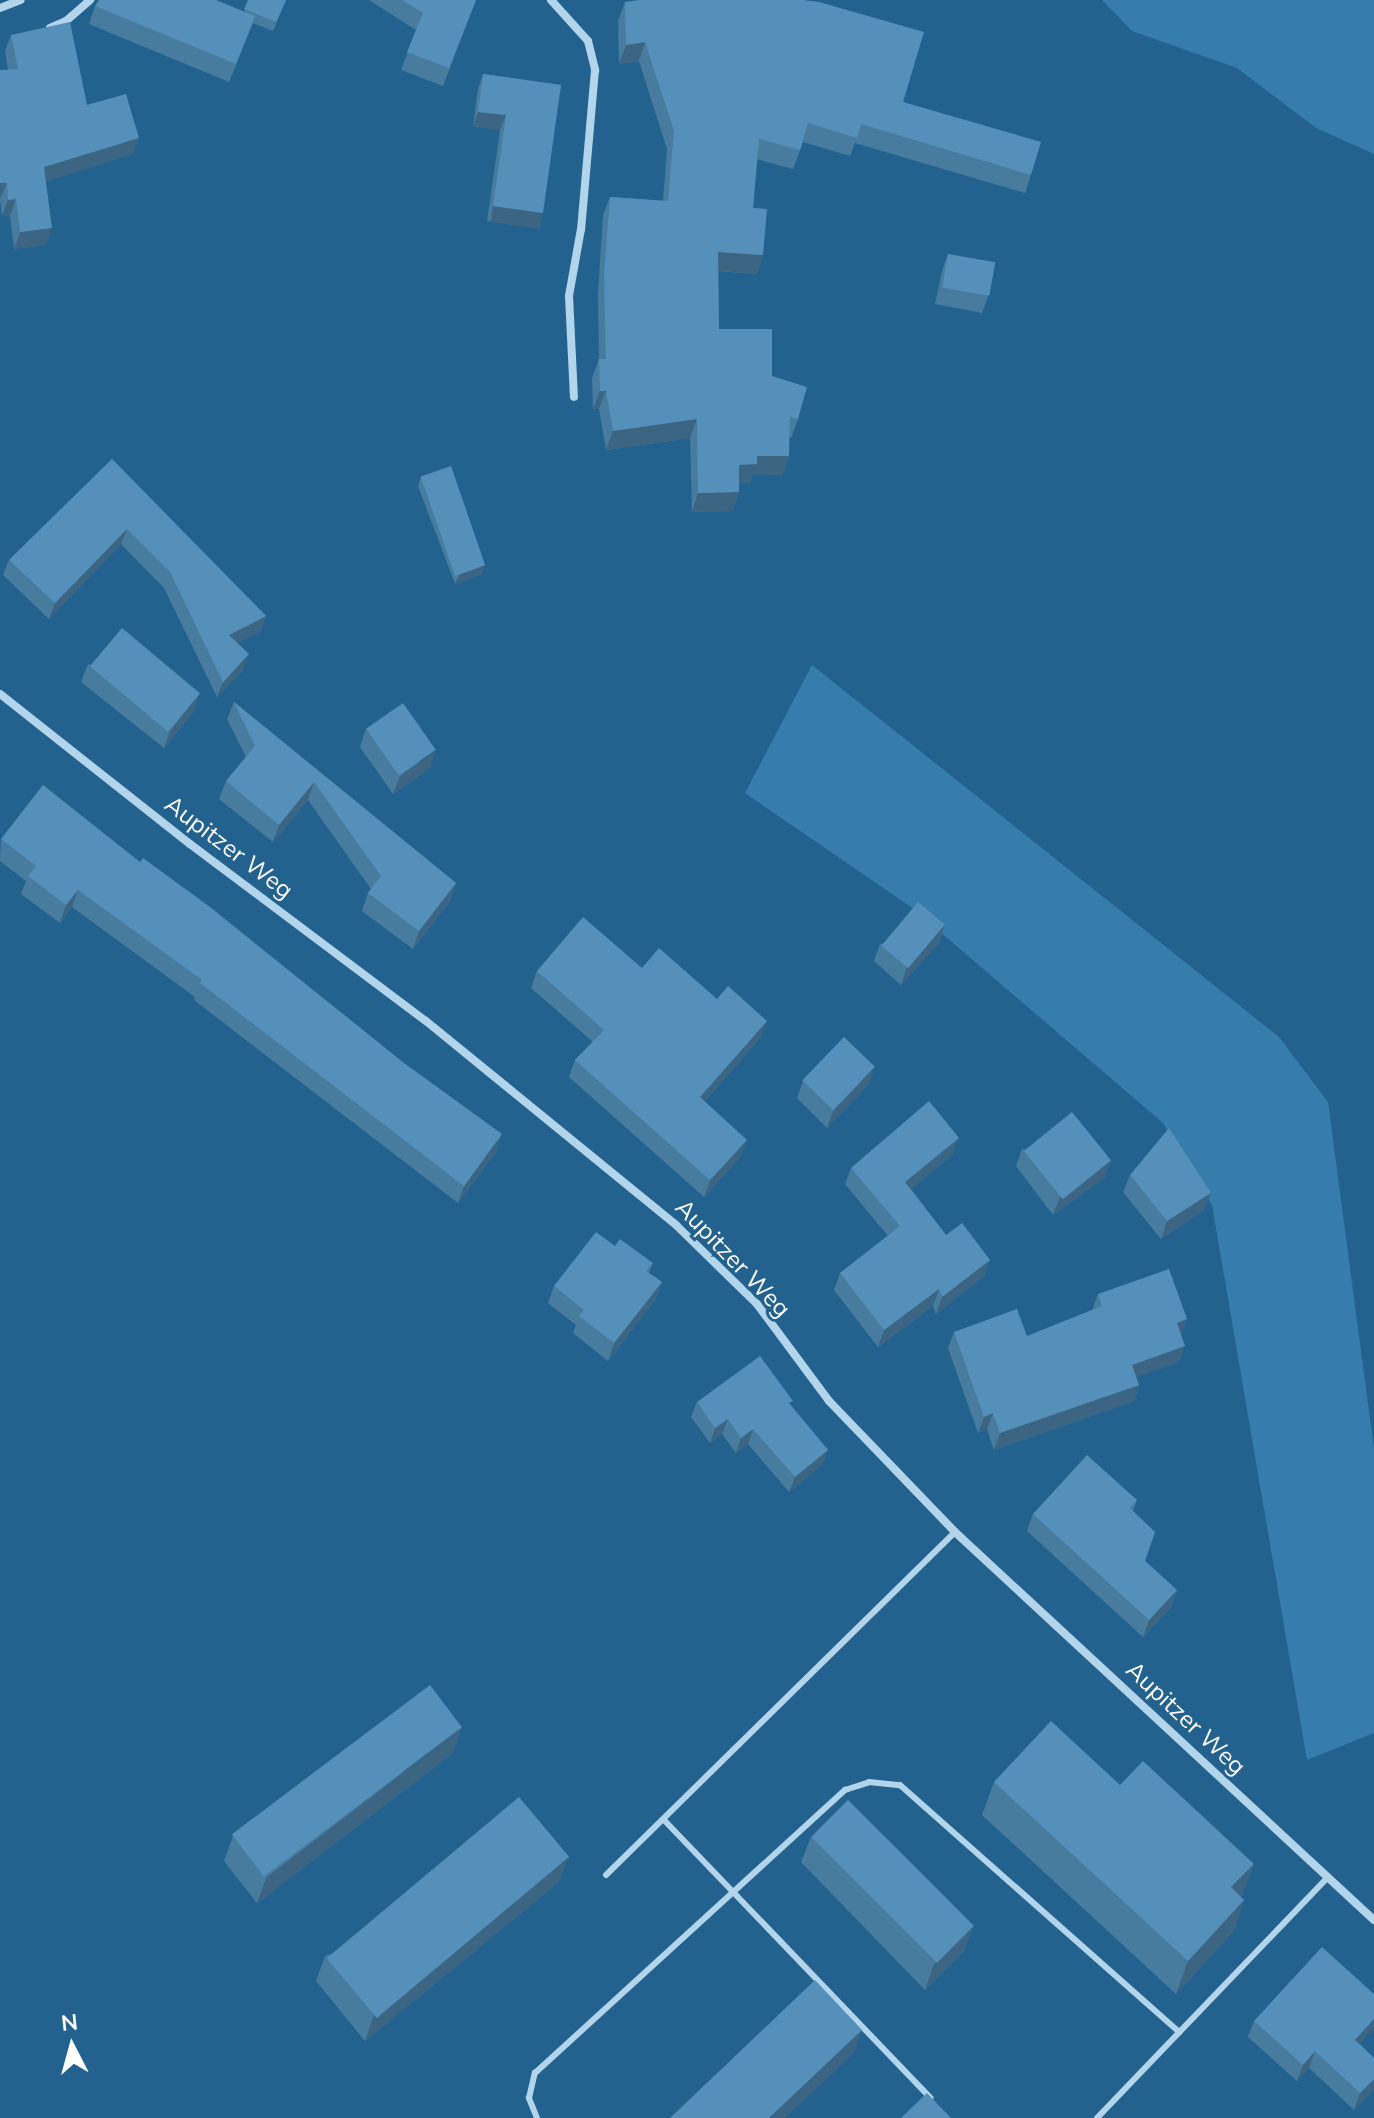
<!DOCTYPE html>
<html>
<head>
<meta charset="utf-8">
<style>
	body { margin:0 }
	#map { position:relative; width:1374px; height:2118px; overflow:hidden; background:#23628f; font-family:Mulish,sans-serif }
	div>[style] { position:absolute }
	.green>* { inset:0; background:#377dac }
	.lane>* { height:6px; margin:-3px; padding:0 3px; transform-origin:3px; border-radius:3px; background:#b3d5ec }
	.street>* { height:8px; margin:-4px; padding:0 4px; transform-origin:4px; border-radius:4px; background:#b3d5ec }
	.wall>* { inset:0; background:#487c9f }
	.shaded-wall>* { inset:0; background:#3b6582; transform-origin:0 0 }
	.building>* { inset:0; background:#5490b9; transform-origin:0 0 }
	span { translate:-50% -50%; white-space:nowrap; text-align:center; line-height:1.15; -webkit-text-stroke:6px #23628f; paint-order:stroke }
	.street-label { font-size:24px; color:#fff }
	.north { position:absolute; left:32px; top:2006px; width:80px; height:80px; -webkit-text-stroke:6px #23628f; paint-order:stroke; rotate:354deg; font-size:22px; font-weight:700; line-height:32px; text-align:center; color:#fff }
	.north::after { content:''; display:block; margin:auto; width:28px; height:36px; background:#fff; clip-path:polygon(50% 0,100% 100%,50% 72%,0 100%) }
</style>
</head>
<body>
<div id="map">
	<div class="green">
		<i style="clip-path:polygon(1102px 0,1374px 0,1374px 154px,1316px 128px,1237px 68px,1132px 31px)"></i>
		<i style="clip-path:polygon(812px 665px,1279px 1037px,1328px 1102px,1374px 1449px,1374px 1733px,1307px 1760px,1212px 1205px,1163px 1123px,911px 907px,745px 793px)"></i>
	</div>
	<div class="lane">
		<i style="left:664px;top:1820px;width:385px;rotate:46.2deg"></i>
		<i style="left:606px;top:1875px;width:489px;rotate:-44.5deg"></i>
		<i style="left:537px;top:2118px;width:22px;rotate:-112deg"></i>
		<i style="left:529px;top:2098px;width:26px;rotate:-77deg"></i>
		<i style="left:535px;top:2073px;width:420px;rotate:-42.4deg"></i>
		<i style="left:845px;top:1790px;width:25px;rotate:-18deg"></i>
		<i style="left:869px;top:1782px;width:31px;rotate:6deg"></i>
		<i style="left:900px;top:1785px;width:373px;rotate:41.5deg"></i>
		<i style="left:1097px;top:2118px;width:334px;rotate:-46.2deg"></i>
	</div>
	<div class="street">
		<i style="left:551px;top:0;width:55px;rotate:47.9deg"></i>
		<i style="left:588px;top:41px;width:30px;rotate:76deg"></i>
		<i style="left:595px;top:70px;width:160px;rotate:95deg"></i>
		<i style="left:581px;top:229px;width:68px;rotate:100.2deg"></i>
		<i style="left:569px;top:296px;width:101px;rotate:87.2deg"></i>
		<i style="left:0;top:8px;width:22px;rotate:-21deg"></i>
		<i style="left:50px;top:28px;width:17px;rotate:-24deg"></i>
		<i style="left:66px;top:21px;width:32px;rotate:-41deg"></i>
		<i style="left:0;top:694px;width:242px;rotate:38.3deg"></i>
		<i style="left:190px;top:844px;width:295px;rotate:36.9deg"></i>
		<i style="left:426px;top:1021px;width:323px;rotate:39.2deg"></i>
		<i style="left:676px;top:1225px;width:113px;rotate:44.3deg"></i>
		<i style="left:757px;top:1304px;width:121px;rotate:53.4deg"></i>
		<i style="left:829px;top:1401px;width:182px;rotate:46.1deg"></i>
		<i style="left:955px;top:1532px;width:571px;rotate:42.8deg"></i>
	</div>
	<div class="wall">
		<i style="clip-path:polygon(248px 0,286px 0,273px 31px,253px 23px,229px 82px,89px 24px,95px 6px,244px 12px)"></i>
		<i style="clip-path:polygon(369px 0,476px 0,443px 86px,401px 70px,416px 30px)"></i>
		<i style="clip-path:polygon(625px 2px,903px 102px,1031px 175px,1025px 193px,855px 143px,850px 156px,803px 142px,793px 169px,757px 159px,753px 208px,763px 255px,757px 274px,718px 271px,719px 329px,772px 376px,798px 419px,791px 438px,789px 437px,789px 456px,782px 475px,753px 474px,750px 483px,739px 483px,739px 492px,732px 511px,692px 512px,690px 438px,606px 450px,599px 409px,593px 409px,592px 378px,599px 359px,598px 293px,603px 215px,610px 197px,663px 201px,667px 149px,639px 61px,619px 64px,618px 21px)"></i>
		<i style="clip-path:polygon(11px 35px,87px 105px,133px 154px,46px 181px,46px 245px,14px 249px,10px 216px,2px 216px,0 199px,0 70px,8px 70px,5px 51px)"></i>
		<i style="clip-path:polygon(483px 74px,561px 85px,538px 228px,487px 221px,500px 130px,473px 126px,478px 89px)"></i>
		<i style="clip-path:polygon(948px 254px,988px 296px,982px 313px,935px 304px,942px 271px)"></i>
		<i style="clip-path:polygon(112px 459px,266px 616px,260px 632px,237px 643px,243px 670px,217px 697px,164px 588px,121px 544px,49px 619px,3px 575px,9px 560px)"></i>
		<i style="clip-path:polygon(421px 477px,482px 574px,455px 584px,418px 486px)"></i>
		<i style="clip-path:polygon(88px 664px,194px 711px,164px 748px,81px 682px)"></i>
		<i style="clip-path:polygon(234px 702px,456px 883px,450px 901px,413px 949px,362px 911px,368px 893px,371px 889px,308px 800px,273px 842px,219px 799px,226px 781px,246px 757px,227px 719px)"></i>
		<i style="clip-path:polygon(366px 729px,430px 768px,393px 794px,360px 747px)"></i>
		<i style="clip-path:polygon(1px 839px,496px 1152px,458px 1203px,194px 1000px,195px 997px,72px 907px,60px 923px,21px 894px,26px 881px,0 861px)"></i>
		<i style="clip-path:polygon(945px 925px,939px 943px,901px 985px,874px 961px,880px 944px)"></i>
		<i style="clip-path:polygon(642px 968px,761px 1037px,704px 1102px,741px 1156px,704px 1197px,569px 1077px,575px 1060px,593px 1042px,531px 988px,537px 971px)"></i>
		<i style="clip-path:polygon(803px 1081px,869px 1084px,827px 1128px,797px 1098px)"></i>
		<i style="clip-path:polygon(1022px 1149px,1111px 1160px,1104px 1178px,1053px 1215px,1016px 1166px)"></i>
		<i style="clip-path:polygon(953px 1154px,911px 1189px,946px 1235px,990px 1260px,984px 1276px,936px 1314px,933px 1306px,878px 1347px,834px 1290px,840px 1273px,888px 1236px,845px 1184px,851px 1168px)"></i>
		<i style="clip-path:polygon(1130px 1175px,1204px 1210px,1161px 1239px,1123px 1192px)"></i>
		<i style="clip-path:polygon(615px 1246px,653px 1263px,649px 1273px,662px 1282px,655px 1300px,608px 1361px,573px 1333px,576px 1325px,548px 1303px,554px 1286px)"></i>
		<i style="clip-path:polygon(1098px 1294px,1181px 1335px,1179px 1362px,1136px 1377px,1139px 1385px,1134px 1401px,994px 1450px,987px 1429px,978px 1433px,948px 1348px,954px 1332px,1027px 1336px,1092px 1310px)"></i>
		<i style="clip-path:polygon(697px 1402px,791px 1406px,828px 1450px,822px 1465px,789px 1492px,748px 1444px,736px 1453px,722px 1434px,710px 1443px,691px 1417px)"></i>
		<i style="clip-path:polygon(1137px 1500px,1133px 1511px,1145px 1561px,1177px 1590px,1171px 1607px,1143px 1637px,1027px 1531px,1033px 1514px)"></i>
		<i style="clip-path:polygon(453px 1753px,257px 1903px,224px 1861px,233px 1836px)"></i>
		<i style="clip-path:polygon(994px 1782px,1241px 1897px,1244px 1900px,1233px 1932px,1176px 1994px,982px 1815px)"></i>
		<i style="clip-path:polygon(811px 1837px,973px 1927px,963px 1952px,925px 1990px,801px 1862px)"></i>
		<i style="clip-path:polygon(559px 1882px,365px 2041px,316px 1981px,325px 1956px)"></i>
		<i style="clip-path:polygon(1254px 2021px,1360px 2044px,1374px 2058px,1374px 2089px,1354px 2110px,1309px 2068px,1297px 2081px,1248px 2037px)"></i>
	</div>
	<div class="shaded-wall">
		<i style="clip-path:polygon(645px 42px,639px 61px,619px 64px,626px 45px)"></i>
		<i style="clip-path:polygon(478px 112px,506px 115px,500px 130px,473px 126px)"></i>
		<i style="clip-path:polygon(139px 138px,133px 154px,38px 184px,44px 167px)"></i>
		<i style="clip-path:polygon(0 183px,7px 183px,0 199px)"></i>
		<i style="clip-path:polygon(16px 199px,10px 216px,2px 216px,8px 200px)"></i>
		<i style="left:493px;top:206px;width:50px;height:16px;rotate:8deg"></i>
		<i style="clip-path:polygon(52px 228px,46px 245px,14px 249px,20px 232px)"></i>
		<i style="clip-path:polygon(718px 252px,763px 255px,757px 274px,711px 270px)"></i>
		<i style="clip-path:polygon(600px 391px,606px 391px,599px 409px,593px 409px)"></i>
		<i style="clip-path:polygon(697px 419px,690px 438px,606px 450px,613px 431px)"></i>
		<i style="clip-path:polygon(757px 456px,789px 456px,782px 475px,753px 474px,750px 483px,732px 483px,739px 465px)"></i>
		<i style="clip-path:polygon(739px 492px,732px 511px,692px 512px,698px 493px)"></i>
		<i style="clip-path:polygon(127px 529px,121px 544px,49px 619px,55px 603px)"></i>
		<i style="clip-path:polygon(485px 565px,482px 574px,455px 584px,459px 575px)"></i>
		<i style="clip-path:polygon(266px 616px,260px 632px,223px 651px,229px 635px)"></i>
		<i style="clip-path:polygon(249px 654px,243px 670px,217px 697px,223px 682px)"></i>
		<i style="clip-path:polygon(200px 693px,194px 711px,164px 748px,170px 731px)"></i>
		<i style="clip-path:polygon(436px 750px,430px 768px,393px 794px,400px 776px)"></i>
		<i style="clip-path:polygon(314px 782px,308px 800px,273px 842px,279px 825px)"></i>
		<i style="clip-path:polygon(456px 883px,450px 901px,413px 949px,419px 931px)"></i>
		<i style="clip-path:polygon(78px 890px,72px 907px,60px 923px,66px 905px)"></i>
		<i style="clip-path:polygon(945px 925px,939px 943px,901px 985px,907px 967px)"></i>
		<i style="clip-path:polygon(767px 1021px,761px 1037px,693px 1114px,700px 1097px)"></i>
		<i style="clip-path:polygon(875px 1067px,869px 1084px,827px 1128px,833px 1111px)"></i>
		<i style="clip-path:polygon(502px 1134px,496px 1152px,458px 1203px,464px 1186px)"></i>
		<i style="clip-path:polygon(959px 1138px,953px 1154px,899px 1199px,905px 1182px)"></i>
		<i style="clip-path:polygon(747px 1140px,741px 1156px,704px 1197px,710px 1180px)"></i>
		<i style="clip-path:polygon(1111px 1160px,1104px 1178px,1053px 1215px,1060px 1197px)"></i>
		<i style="clip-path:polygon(1211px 1193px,1204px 1210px,1161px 1239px,1167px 1221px)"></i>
		<i style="clip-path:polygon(990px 1260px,984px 1276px,936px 1314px,942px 1297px)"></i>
		<i style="clip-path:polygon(662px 1282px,655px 1300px,608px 1361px,614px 1343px)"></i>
		<i style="clip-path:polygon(939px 1289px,933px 1306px,878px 1347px,884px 1330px)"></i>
		<i style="clip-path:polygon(1187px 1319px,1181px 1335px,1177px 1323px)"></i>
		<i style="clip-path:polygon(1185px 1346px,1179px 1362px,1126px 1381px,1132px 1365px)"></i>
		<i style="clip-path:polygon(1139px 1385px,1134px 1401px,994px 1450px,1000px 1433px)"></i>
		<i style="clip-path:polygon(993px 1413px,987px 1429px,978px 1433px,984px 1417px)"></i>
		<i style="clip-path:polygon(728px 1419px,722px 1434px,710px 1443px,715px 1428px)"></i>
		<i style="clip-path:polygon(753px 1429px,748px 1444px,736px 1453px,741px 1438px)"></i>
		<i style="clip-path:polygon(828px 1450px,822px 1465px,789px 1492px,795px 1477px)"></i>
		<i style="clip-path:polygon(1177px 1590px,1171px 1607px,1143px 1637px,1149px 1620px)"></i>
		<i style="clip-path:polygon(462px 1727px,453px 1753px,257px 1903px,266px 1878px)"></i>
		<i style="clip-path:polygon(569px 1857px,559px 1882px,365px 2041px,374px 2015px)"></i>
		<i style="clip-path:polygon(1254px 1864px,1242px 1896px,1220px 1920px,1231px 1887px)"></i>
		<i style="clip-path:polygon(1244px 1900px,1233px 1932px,1176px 1994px,1188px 1961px)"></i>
		<i style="clip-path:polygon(973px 1927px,963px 1952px,925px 1990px,934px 1964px)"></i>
		<i style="clip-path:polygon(1374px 2019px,1374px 2029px,1349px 2056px,1355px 2040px)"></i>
		<i style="clip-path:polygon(862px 2030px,853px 2054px,785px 2118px,769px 2118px)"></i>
		<i style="clip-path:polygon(1315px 2051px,1309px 2068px,1297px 2081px,1303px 2065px)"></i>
		<i style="clip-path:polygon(1374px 2079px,1374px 2089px,1354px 2110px,1360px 2093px)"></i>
	</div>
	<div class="building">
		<i style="clip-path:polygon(99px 0,216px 0,255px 16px,236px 64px,95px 6px)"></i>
		<i style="clip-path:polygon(248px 0,286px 0,276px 22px,244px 9px)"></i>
		<i style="clip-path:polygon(402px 0,476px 0,449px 68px,407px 52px,423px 13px)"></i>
		<i style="clip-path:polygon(639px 0,803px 0,819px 2px,924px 32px,903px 102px,1041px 142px,1031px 175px,861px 124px,857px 138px,808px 123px,800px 150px,759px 139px,753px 208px,767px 209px,763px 255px,718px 252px,719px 329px,772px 329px,772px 376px,807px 387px,798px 419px,790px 417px,789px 456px,757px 456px,757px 464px,739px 465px,739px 492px,698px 493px,697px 419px,613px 431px,606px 391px,600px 391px,599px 359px,606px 359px,604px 275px,610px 197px,668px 201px,674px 131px,645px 42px,626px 45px,625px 2px)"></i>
		<i style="clip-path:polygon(70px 22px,87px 105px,126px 94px,139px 138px,44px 167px,52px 228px,20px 232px,16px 199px,8px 200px,7px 183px,0 183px,0 70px,18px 69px,11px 35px)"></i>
		<i style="clip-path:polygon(483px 74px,561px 85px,543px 213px,493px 206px,506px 115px,478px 112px)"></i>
		<i style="left:948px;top:254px;width:48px;height:34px;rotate:10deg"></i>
		<i style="clip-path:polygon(112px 459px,266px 616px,229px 635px,249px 654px,223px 682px,170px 572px,127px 529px,55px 603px,9px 560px)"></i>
		<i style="left:451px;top:466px;width:105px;height:32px;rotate:71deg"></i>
		<i style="left:122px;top:628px;width:102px;height:50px;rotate:40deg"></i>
		<i style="clip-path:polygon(234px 702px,456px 883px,419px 931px,368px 893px,381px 876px,314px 782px,279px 825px,226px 781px,255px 746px)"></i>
		<i style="left:403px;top:703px;width:57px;height:45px;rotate:55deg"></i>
		<i style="clip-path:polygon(43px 785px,140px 862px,143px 858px,210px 907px,404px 1063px,502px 1134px,464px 1186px,200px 983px,202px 980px,78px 890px,66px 905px,28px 876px,36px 866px,1px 839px)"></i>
		<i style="left:918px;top:902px;width:35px;height:57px;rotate:40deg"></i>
		<i style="clip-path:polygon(583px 917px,642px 968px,659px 948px,717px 999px,728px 986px,767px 1021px,700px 1097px,747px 1140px,710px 1180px,575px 1060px,604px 1030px,537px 971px)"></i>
		<i style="left:844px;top:1037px;width:43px;height:60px;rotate:44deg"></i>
		<i style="clip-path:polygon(929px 1101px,959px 1138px,905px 1182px,946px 1235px,962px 1223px,990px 1260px,942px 1297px,939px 1289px,884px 1330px,840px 1273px,900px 1226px,851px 1168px)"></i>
		<i style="left:1072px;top:1112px;width:62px;height:62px;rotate:51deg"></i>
		<i style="clip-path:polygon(1169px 1128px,1211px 1193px,1167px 1221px,1130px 1175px)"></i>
		<i style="clip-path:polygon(596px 1232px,615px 1246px,620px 1239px,653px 1263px,646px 1271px,662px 1282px,614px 1343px,579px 1316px,584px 1310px,554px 1286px)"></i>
		<i style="clip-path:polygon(1169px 1269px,1187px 1319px,1177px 1323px,1185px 1346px,1132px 1365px,1139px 1385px,1000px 1433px,993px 1413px,984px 1417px,954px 1332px,1017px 1309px,1027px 1336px,1102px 1306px,1098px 1294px)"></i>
		<i style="clip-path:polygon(760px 1356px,793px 1401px,789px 1403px,828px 1450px,795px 1477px,753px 1429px,741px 1438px,728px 1419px,715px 1428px,697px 1402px)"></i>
		<i style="clip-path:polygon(1087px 1455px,1137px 1500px,1130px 1508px,1155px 1532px,1145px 1561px,1177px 1590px,1149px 1620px,1033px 1514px)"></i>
		<i style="left:430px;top:1685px;width:53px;height:248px;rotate:53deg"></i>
		<i style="clip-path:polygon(1051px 1721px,1120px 1785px,1143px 1761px,1254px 1864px,1231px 1887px,1244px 1900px,1188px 1961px,994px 1782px)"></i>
		<i style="left:519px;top:1797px;width:78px;height:251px;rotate:50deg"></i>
		<i style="left:848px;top:1800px;width:178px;height:52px;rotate:45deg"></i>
		<i style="clip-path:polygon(1322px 1947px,1374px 1994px,1374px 2019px,1355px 2040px,1374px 2058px,1374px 2079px,1360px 2093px,1315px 2051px,1303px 2065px,1254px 2021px)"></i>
		<i style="clip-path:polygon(815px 1980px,862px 2030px,769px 2118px,670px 2118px)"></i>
		<i style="clip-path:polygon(927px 2093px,951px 2118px,901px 2118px)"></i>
	</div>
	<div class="street-label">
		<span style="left:229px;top:847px;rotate:37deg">Aupitzer Weg</span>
		<span style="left:733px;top:1258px;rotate:46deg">Aupitzer Weg</span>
		<span style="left:1186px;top:1718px;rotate:43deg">Aupitzer Weg</span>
	</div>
	<div class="north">N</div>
</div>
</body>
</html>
